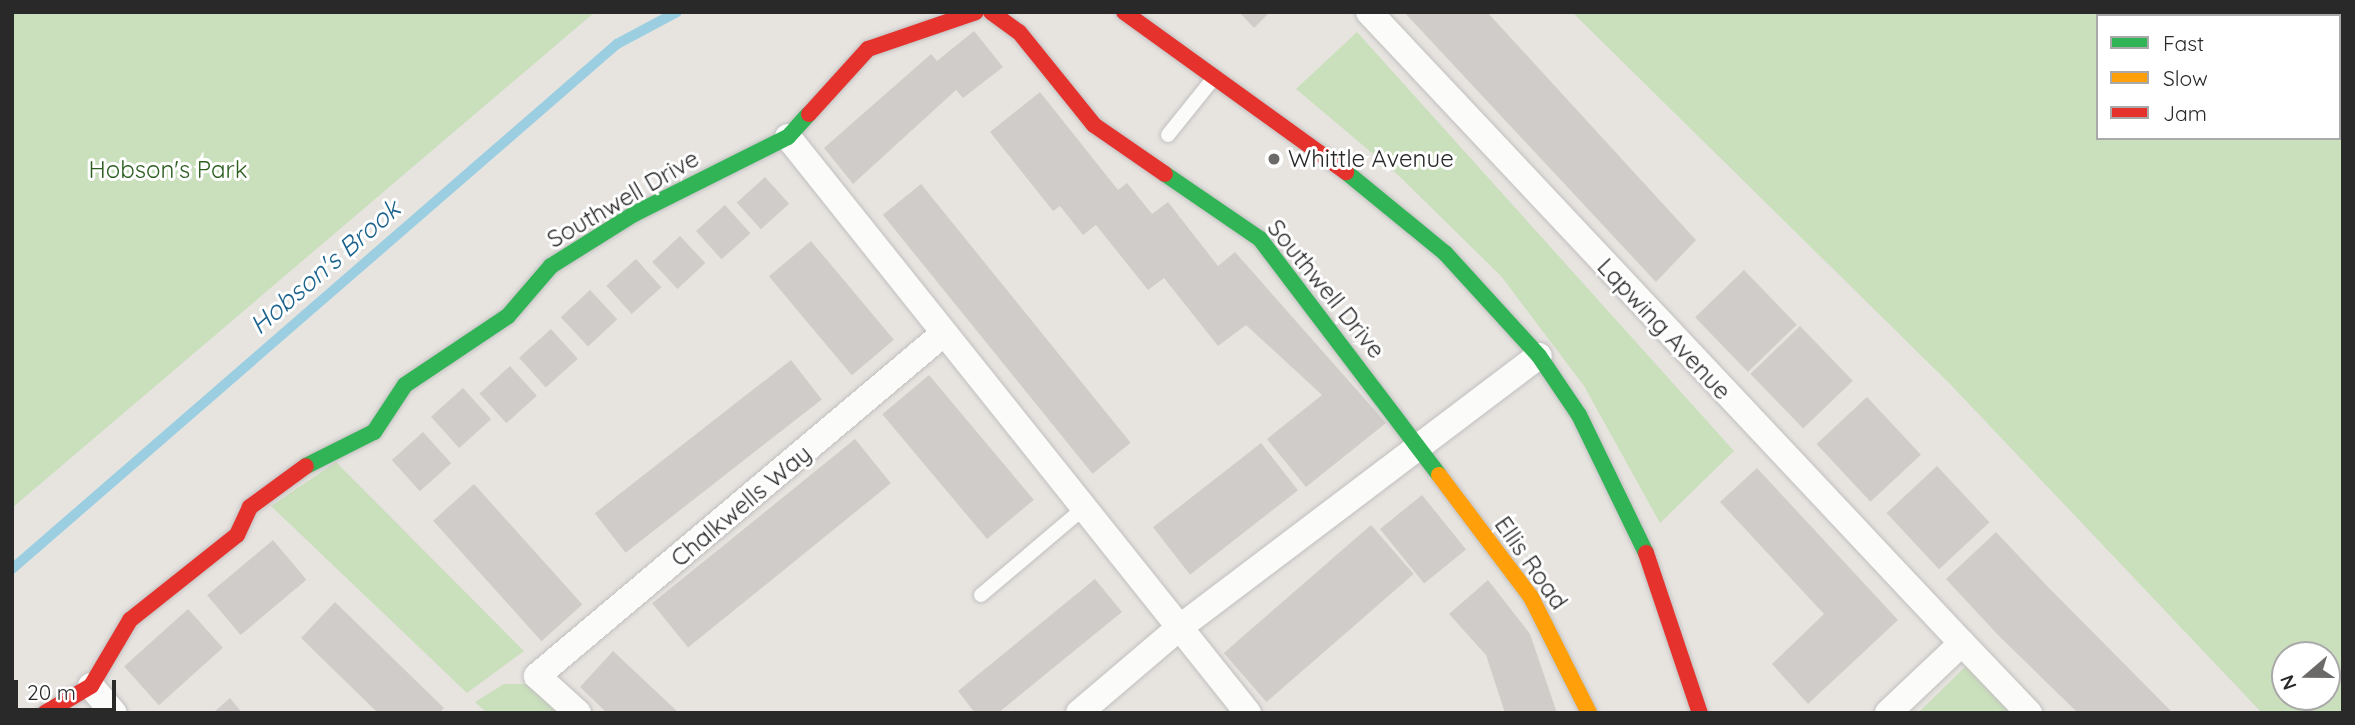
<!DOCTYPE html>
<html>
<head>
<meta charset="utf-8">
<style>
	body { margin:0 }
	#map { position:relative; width:2355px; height:725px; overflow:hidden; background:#e7e4e0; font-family:Quicksand,sans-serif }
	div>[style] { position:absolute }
	.green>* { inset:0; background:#cadfbc }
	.stream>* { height:10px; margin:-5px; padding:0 5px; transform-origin:5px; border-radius:5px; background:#9bcee1 }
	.building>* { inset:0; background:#cfccc9; transform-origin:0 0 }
	.roads { filter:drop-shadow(0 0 2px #c1c0c0) drop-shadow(0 0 2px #c1c0c0) }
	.lane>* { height:14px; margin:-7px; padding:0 7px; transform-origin:7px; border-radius:7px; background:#fbfbfa }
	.street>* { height:26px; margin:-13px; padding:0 13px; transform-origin:13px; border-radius:13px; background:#fbfbfa }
	.fast>* { height:16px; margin:-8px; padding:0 8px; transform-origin:8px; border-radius:8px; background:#30b455 }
	.slow>* { height:16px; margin:-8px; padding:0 8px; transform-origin:8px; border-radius:8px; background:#ff9f0a }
	.jam>* { height:16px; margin:-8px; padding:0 8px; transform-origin:8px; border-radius:8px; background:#e5322d }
	.dots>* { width:19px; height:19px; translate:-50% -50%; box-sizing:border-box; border:4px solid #fff; border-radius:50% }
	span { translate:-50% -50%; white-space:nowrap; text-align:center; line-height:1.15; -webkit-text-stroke:6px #fff; paint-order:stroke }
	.poi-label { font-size:24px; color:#292929 }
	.left { translate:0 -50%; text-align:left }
	.park-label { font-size:24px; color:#2d5f21 }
	.street-label { font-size:24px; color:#292929 }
	.water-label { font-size:26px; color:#1b638c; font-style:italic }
	.frame { position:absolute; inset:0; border:14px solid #292929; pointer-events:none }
	.legend { position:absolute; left:2096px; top:14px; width:245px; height:126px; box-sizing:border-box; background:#fff; border:2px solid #a9a9a9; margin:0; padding:9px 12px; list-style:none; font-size:21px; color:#292929 }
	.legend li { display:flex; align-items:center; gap:14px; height:35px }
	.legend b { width:35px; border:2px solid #a9a9a9 }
	.north { position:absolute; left:2271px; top:641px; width:70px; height:70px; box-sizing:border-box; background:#fff; border:2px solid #a9a9a9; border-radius:50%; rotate:250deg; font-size:19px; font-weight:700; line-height:28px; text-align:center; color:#292929 }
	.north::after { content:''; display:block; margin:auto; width:24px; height:32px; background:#6c6a69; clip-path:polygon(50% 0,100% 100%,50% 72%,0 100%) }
	.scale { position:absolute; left:14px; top:680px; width:102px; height:32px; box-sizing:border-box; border:4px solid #292929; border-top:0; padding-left:9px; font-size:21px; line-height:24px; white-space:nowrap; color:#292929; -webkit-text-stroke:5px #fff; paint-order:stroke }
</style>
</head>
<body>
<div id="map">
	<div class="green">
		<i style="clip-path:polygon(12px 12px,595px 12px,12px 508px)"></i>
		<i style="clip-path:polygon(evenodd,1572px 12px,2343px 12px,2343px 713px,2262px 713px,1950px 384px,1572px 12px,2098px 16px,2339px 16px,2339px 138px,2098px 138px,2098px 16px,1572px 12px,2327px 655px,2327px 697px,2285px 697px,2285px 655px,2327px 655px)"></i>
		<i style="clip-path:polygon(1357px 32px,1734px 451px,1660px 523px,1584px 386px,1501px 276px,1397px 174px,1296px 89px)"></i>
		<i style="clip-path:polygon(336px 462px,524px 651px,467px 693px,271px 506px)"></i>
		<i style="clip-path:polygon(1967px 665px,2014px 713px,1918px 713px)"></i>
		<i style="clip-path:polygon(504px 684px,530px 684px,561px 713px,487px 713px,475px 702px)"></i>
	</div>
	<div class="stream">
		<i style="left:12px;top:569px;width:801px;rotate:-40.95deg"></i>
		<i style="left:617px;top:44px;width:68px;rotate:-28.1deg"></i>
	</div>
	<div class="building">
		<i style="clip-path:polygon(1239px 12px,1270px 12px,1254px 28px)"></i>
		<i style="clip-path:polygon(1404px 12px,1487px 12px,1696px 240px,1656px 282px)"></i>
		<i style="clip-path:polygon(974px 31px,1003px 67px,963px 98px,956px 90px,853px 184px,824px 148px,931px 54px,937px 61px)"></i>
		<i style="clip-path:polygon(1040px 92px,1118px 190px,1127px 183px,1152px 214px,1168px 202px,1218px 266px,1235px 252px,1386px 423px,1306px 487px,1267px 439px,1322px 395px,1246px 325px,1218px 346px,1164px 278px,1148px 290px,1096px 225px,1083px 235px,1060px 206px,1053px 211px,990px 132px)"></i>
		<i style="left:765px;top:177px;width:36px;height:38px;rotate:48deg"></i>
		<i style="left:921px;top:184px;width:333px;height:49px;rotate:51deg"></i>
		<i style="left:725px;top:205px;width:38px;height:39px;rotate:48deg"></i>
		<i style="left:680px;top:236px;width:37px;height:38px;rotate:47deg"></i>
		<i style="left:811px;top:241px;width:129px;height:55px;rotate:50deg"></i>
		<i style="left:636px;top:259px;width:38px;height:40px;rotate:48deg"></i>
		<i style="left:1744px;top:270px;width:76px;height:68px;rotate:46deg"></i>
		<i style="left:590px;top:290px;width:40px;height:40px;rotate:47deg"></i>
		<i style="left:1800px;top:326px;width:76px;height:69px;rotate:46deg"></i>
		<i style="left:551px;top:329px;width:40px;height:43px;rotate:48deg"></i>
		<i style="left:791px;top:360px;width:50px;height:249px;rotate:52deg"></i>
		<i style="left:510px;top:366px;width:40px;height:41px;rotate:48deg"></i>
		<i style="left:929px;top:375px;width:163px;height:61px;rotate:50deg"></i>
		<i style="left:463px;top:388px;width:42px;height:43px;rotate:48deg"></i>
		<i style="left:1867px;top:397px;width:79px;height:69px;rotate:47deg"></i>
		<i style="left:423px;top:432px;width:42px;height:42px;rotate:48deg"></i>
		<i style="left:855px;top:439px;width:57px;height:261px;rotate:51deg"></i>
		<i style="left:1261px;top:443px;width:60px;height:137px;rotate:52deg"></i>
		<i style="left:1937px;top:466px;width:77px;height:69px;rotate:47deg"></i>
		<i style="clip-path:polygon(1757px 468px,1898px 620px,1808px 704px,1772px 664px,1824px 614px,1720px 502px)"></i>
		<i style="left:474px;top:484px;width:162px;height:55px;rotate:48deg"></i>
		<i style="left:1422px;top:495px;width:70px;height:54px;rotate:51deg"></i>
		<i style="left:1371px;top:525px;width:65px;height:195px;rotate:49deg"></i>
		<i style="clip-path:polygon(1996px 532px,2048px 587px,2173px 713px,2078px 713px,1998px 635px,1946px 579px)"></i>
		<i style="left:273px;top:540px;width:52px;height:86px;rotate:50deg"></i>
		<i style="clip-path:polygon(1095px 579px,1122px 612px,998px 713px,975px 713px,958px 691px)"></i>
		<i style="clip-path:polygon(1488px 580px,1530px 634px,1557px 713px,1505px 713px,1486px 655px,1449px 614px)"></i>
		<i style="clip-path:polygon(335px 602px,444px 708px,439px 713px,378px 713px,301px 638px)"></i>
		<i style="left:188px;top:609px;width:52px;height:86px;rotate:48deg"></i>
		<i style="clip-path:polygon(613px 651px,679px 713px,607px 713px,580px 687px)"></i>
		<i style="clip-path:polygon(230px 698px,242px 713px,213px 713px)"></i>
	</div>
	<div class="roads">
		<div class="lane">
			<i style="left:1168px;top:135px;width:72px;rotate:-51.2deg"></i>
			<i style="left:981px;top:595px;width:136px;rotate:-40.2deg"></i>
		</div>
		<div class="street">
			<i style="left:1369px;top:12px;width:866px;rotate:46.78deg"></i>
			<i style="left:788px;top:137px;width:737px;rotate:51.39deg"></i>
			<i style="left:91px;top:686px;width:35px;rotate:50deg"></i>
			<i style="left:578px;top:713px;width:55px;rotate:-137.9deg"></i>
			<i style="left:537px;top:676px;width:531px;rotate:-40.11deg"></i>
			<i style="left:1079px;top:713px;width:131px;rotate:-40.4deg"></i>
			<i style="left:1179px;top:628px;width:451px;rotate:-37.1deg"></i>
			<i style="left:1888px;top:713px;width:102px;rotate:-43.4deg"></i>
			<i style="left:1962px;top:643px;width:97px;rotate:46.3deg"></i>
		</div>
		<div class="fast">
			<i style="left:1346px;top:172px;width:128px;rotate:39.3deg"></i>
			<i style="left:1445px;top:253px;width:139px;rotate:47.6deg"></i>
			<i style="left:1539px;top:356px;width:71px;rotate:55.9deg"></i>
			<i style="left:1579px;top:415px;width:153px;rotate:64.1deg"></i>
			<i style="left:1165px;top:174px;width:115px;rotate:34.4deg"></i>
			<i style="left:1260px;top:239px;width:296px;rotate:52.8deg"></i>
			<i style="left:306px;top:466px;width:76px;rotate:-26.6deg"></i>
			<i style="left:374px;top:432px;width:56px;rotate:-56.6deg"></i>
			<i style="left:405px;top:385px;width:124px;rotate:-33.8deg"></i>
			<i style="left:508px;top:316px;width:66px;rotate:-49.3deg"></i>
			<i style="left:551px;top:266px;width:98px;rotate:-32.1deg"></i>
			<i style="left:634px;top:214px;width:172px;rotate:-26.6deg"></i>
			<i style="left:788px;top:137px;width:31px;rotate:-48deg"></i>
		</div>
		<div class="slow">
			<i style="left:1439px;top:475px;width:153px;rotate:53deg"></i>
			<i style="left:1531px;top:597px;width:130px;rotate:63.4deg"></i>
		</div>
		<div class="jam">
			<i style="left:991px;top:12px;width:34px;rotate:36deg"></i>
			<i style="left:1019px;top:32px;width:119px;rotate:51.1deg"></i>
			<i style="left:1094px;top:125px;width:86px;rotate:34.6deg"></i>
			<i style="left:1124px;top:12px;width:274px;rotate:35.8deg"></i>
			<i style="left:809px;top:114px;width:88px;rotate:-47.8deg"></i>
			<i style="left:868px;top:49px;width:114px;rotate:-18.9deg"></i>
			<i style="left:1646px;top:553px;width:169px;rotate:71.4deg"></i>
			<i style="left:45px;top:713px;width:53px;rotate:-30.4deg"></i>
			<i style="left:91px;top:686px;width:77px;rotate:-59.4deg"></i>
			<i style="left:130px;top:620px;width:137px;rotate:-38.5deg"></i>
			<i style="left:237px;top:535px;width:31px;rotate:-65deg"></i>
			<i style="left:250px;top:507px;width:69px;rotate:-36.2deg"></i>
		</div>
	</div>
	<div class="dots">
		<i style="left:1274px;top:159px;background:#6c6a69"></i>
	</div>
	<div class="poi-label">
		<span class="left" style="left:1288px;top:159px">Whittle Avenue</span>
	</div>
	<div class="park-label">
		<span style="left:168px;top:170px">Hobson's Park</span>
	</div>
	<div class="street-label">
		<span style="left:623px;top:199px;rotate:-30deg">Southwell Drive</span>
		<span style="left:1326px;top:289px;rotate:51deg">Southwell Drive</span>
		<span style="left:1664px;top:329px;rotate:47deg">Lapwing Avenue</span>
		<span style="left:741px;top:506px;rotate:-40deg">Chalkwells Way</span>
		<span style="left:1531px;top:563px;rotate:55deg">Ellis Road</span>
	</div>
	<div class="water-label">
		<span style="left:325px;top:267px;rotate:-41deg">Hobson's Brook</span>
	</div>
	<div class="frame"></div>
	<ul class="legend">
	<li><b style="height:9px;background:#30b455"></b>Fast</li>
	<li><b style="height:9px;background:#ff9f0a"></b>Slow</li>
	<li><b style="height:9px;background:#e5322d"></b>Jam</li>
	</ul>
	<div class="north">N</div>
	<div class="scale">20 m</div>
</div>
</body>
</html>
